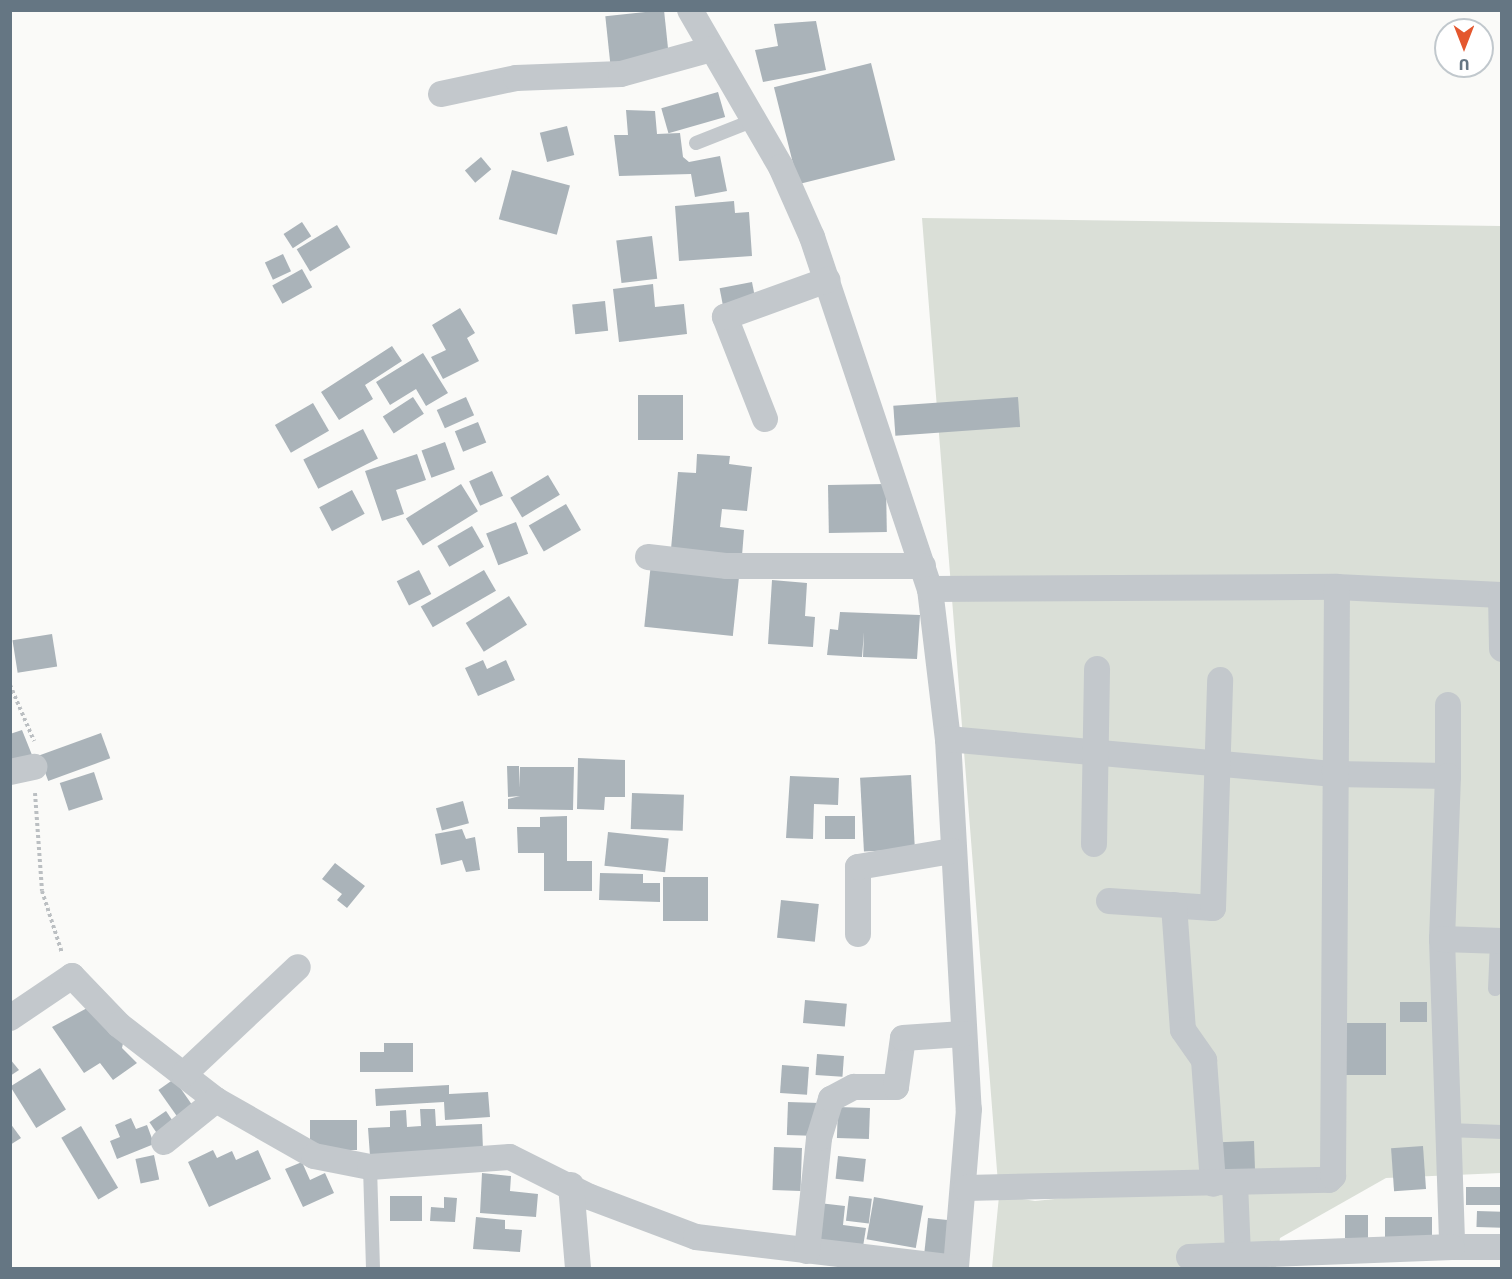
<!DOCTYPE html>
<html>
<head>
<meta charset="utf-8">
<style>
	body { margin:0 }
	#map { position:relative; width:1512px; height:1279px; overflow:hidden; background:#fafaf8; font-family:Signika,sans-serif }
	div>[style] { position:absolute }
	.green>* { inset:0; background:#dadfd7 }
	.building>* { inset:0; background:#aab3b9; transform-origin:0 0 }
	.path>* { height:4px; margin-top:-2px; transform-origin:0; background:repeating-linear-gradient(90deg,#bbbfc2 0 3px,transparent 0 6px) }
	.service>* { height:14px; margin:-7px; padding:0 7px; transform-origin:7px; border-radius:7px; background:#c3c8cc }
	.minor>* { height:26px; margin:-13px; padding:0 13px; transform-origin:13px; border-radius:13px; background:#c3c8cc }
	span { translate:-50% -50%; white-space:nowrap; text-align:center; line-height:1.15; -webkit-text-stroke:6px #fff; paint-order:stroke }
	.frame { position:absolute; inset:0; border:12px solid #657683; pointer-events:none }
	.north { position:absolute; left:1434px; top:18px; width:60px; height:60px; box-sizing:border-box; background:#fff; border:2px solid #c1c8cd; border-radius:50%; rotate:180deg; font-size:16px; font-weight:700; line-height:24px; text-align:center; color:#657683 }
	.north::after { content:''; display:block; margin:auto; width:21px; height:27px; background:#e4572e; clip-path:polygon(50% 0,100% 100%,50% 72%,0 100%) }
</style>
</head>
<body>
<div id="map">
	<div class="green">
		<i style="clip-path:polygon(evenodd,922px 218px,1501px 226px,1501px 1173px,1386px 1178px,1280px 1238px,1276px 1268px,992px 1268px,999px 1196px,922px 218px,1162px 1188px,1035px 1201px,1003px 1196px,1162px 1188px)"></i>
	</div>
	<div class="building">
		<i style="left:664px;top:10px;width:47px;height:59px;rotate:84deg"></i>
		<i style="clip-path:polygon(816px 21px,826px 70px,763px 82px,755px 50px,778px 46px,774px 24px)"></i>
		<i style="left:871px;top:63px;width:100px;height:100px;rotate:76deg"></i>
		<i style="left:718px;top:92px;width:26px;height:59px;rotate:74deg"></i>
		<i style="clip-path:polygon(626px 110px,655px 111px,657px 134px,680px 133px,683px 157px,689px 162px,720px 156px,727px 191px,695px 197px,691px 174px,619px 176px,614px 135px,628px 135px)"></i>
		<i style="left:567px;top:126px;width:30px;height:28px;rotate:76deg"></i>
		<i style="left:481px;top:157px;width:16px;height:21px;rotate:50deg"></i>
		<i style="left:512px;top:170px;width:60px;height:51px;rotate:15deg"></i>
		<i style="clip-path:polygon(734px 201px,735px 213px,749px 212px,752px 256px,679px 261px,675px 206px)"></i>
		<i style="left:302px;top:222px;width:17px;height:22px;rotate:57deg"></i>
		<i style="left:337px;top:225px;width:26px;height:47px;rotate:59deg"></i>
		<i style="left:652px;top:236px;width:43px;height:36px;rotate:83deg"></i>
		<i style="left:283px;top:254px;width:19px;height:20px;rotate:65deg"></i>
		<i style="left:302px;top:269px;width:21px;height:34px;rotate:61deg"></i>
		<i style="left:752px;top:282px;width:20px;height:33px;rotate:79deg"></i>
		<i style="clip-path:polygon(653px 284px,655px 307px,684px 304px,687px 334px,619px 342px,613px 289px)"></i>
		<i style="left:605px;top:301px;width:30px;height:33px;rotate:84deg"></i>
		<i style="clip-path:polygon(460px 308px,475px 333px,467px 338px,479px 361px,443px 379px,431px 357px,446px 350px,432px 325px)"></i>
		<i style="clip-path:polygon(392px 346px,402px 361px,365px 385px,373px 399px,339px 420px,321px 392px)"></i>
		<i style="clip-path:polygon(423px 353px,448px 393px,426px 406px,416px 389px,390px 405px,376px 382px)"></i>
		<i style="left:638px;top:395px;width:45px;height:45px"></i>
		<i style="left:413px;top:397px;width:20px;height:36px;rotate:57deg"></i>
		<i style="left:466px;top:397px;width:20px;height:32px;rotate:66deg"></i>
		<i style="left:1018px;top:397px;width:30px;height:125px;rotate:86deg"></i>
		<i style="left:313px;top:403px;width:32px;height:44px;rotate:60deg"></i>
		<i style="left:478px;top:422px;width:22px;height:25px;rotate:68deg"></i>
		<i style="left:363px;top:429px;width:33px;height:67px;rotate:63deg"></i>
		<i style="left:445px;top:442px;width:29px;height:25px;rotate:70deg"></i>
		<i style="clip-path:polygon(417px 454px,426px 480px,396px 490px,404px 514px,382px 521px,365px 471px)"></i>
		<i style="clip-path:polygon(697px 454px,730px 456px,729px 464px,752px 467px,747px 511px,722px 509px,720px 527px,744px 530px,742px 556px,671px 549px,678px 472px,696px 473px)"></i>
		<i style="left:492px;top:471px;width:27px;height:25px;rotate:66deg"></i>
		<i style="left:548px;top:475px;width:23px;height:44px;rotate:59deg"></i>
		<i style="left:461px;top:484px;width:32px;height:65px;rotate:58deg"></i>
		<i style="left:886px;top:484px;width:48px;height:58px;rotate:89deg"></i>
		<i style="left:352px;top:490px;width:27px;height:37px;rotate:62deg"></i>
		<i style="left:566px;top:504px;width:30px;height:43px;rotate:60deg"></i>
		<i style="left:516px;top:522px;width:34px;height:32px;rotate:69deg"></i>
		<i style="left:472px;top:526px;width:24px;height:40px;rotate:60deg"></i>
		<i style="left:651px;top:563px;width:89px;height:64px;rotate:6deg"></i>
		<i style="left:419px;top:570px;width:27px;height:25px;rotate:63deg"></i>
		<i style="left:484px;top:570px;width:24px;height:73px;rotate:60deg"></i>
		<i style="clip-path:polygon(772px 580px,807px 583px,805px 616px,815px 617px,813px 647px,768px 644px)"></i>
		<i style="left:509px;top:596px;width:34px;height:51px;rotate:58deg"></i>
		<i style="clip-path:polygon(840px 612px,920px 615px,917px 659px,863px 657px,864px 632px,862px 657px,827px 655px,830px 629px,838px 630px)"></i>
		<i style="left:52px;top:634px;width:33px;height:40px;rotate:81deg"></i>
		<i style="clip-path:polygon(483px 660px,487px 669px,506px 660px,515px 680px,478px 696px,465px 668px)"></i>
		<i style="clip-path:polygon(22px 730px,32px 755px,10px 763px,10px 734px)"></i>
		<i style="left:101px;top:733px;width:27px;height:66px;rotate:70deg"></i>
		<i style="clip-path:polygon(578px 758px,625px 760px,625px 797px,605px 797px,604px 810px,577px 809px)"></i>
		<i style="clip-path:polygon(507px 766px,519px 766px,519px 788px,520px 767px,574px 767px,573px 810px,508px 809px,508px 799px,520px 796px,508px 797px)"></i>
		<i style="left:94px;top:772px;width:29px;height:36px;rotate:72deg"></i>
		<i style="left:911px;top:775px;width:74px;height:51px;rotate:87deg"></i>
		<i style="clip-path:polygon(790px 776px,839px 778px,838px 805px,814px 804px,813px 839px,786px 838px)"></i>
		<i style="left:632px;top:793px;width:52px;height:36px;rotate:2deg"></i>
		<i style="left:463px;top:801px;width:23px;height:28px;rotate:75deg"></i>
		<i style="clip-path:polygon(567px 816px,567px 861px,592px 861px,592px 891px,544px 891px,544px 853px,518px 853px,517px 827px,540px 827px,540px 817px)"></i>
		<i style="left:825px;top:816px;width:30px;height:23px"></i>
		<i style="clip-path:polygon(462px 829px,466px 839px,475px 837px,480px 870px,466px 872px,462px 860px,441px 865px,435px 834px)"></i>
		<i style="left:608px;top:832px;width:61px;height:34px;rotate:6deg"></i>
		<i style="clip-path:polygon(335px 863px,365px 886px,347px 908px,337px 900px,342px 894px,322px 879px)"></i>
		<i style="clip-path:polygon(600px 873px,643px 874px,643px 883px,660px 883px,660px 902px,599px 900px)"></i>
		<i style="left:663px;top:877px;width:45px;height:44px"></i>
		<i style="left:781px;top:900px;width:38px;height:38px;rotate:6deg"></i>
		<i style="left:805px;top:1000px;width:42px;height:23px;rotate:5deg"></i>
		<i style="left:1400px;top:1002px;width:27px;height:20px"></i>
		<i style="clip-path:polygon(89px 1007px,124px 1039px,122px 1048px,137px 1063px,113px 1080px,100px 1063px,84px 1073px,52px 1027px)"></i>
		<i style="left:1345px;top:1023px;width:41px;height:52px"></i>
		<i style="clip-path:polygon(384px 1043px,413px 1043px,413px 1072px,360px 1072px,360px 1052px,384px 1052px)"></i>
		<i style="left:817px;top:1054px;width:27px;height:21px;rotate:4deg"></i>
		<i style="clip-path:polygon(10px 1059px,19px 1070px,10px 1076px)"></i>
		<i style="left:782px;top:1065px;width:27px;height:28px;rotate:4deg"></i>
		<i style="left:40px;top:1068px;width:49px;height:35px;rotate:58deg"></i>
		<i style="left:174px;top:1079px;width:32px;height:19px;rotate:55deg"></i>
		<i style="clip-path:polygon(449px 1085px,449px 1094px,488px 1092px,490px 1117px,445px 1120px,444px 1102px,376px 1106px,375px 1089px)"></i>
		<i style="left:788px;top:1102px;width:32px;height:33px;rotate:2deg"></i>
		<i style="left:838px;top:1107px;width:32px;height:31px;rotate:2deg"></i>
		<i style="clip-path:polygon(420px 1109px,435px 1109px,436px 1126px,482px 1124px,483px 1150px,370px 1156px,368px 1128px,390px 1127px,390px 1111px,406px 1110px,407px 1127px,421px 1126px)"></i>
		<i style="left:166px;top:1111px;width:14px;height:20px;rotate:56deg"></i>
		<i style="clip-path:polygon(131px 1118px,136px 1129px,147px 1125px,154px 1144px,117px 1159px,110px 1141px,120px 1137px,115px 1125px)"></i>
		<i style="left:357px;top:1120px;width:30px;height:47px;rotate:90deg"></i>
		<i style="clip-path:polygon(10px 1123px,21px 1138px,10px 1145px)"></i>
		<i style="left:81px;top:1126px;width:72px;height:23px;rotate:59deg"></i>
		<i style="left:1254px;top:1141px;width:38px;height:35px;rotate:88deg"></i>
		<i style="left:1423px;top:1146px;width:43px;height:32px;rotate:86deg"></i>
		<i style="left:774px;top:1147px;width:28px;height:43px;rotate:2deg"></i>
		<i style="clip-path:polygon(213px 1150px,217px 1158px,232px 1151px,236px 1160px,258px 1150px,271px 1179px,209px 1207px,188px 1162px)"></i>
		<i style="left:154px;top:1155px;width:25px;height:19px;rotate:78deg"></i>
		<i style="left:838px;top:1156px;width:28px;height:23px;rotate:6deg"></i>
		<i style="clip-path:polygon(302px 1162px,310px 1180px,325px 1173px,334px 1193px,303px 1207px,285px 1169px)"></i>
		<i style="clip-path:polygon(482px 1173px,511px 1176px,510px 1191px,538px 1194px,536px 1217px,480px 1213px)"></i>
		<i style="left:1466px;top:1187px;width:36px;height:18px"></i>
		<i style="left:390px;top:1196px;width:32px;height:25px"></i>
		<i style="left:849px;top:1196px;width:23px;height:25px;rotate:7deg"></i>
		<i style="clip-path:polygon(444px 1197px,457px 1198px,455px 1222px,430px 1221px,431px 1207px,444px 1208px)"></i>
		<i style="left:874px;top:1197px;width:50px;height:43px;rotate:10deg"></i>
		<i style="clip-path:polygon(819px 1203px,845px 1206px,843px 1225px,866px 1228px,862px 1253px,814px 1246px)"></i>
		<i style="left:1477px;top:1211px;width:25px;height:16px;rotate:2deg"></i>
		<i style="left:1368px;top:1215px;width:23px;height:23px;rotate:90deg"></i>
		<i style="clip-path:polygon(476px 1217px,505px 1220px,505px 1229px,522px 1230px,520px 1252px,473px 1249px)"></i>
		<i style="left:1432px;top:1217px;width:28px;height:47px;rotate:90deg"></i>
		<i style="left:928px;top:1218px;width:27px;height:43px;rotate:6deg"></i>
	</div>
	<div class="path">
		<i style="left:10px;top:685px;width:61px;rotate:66.8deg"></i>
		<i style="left:35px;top:793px;width:98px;rotate:85.9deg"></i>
		<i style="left:42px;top:891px;width:65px;rotate:72.1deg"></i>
	</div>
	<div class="service">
		<i style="left:696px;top:143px;width:62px;rotate:-21.6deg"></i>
		<i style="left:1495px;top:989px;width:47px;rotate:-87.6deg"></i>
		<i style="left:1447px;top:1130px;width:55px;rotate:2.1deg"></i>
		<i style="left:370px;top:1167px;width:101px;rotate:88.3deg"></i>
	</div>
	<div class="minor">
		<i style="left:690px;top:10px;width:181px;rotate:59.9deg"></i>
		<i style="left:781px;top:167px;width:77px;rotate:66.1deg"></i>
		<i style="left:812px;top:237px;width:371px;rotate:71.5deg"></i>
		<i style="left:930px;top:589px;width:151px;rotate:83.2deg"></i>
		<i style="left:948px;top:739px;width:371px;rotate:86.8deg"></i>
		<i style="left:969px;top:1109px;width:160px;rotate:94.7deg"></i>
		<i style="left:441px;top:94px;width:77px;rotate:-12deg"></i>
		<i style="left:516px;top:78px;width:105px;rotate:-2.2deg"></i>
		<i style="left:621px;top:74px;width:94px;rotate:-15.4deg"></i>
		<i style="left:765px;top:419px;width:110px;rotate:-111.4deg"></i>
		<i style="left:725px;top:317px;width:109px;rotate:-19.9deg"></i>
		<i style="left:648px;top:557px;width:80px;rotate:6.5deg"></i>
		<i style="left:727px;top:566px;width:196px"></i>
		<i style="left:930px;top:589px;width:407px;rotate:-0.3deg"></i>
		<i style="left:1337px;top:587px;width:164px;rotate:2.8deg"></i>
		<i style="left:1501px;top:595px;width:54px;rotate:88.9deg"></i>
		<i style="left:948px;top:739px;width:388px;rotate:5.2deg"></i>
		<i style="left:1334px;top:774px;width:114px;rotate:1deg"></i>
		<i style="left:1448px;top:776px;width:71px;rotate:-90deg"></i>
		<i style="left:10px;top:772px;width:25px;rotate:-12deg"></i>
		<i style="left:1448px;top:776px;width:163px;rotate:92.1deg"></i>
		<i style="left:1442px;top:939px;width:308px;rotate:88.1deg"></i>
		<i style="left:1452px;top:1247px;width:50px"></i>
		<i style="left:1094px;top:844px;width:175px;rotate:-89deg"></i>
		<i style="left:1109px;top:901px;width:104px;rotate:3.9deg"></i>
		<i style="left:1213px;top:908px;width:228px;rotate:-88.2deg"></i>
		<i style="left:1174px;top:905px;width:125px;rotate:85.9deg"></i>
		<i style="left:1183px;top:1030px;width:37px;rotate:55deg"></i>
		<i style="left:1204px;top:1060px;width:124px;rotate:85.8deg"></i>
		<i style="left:858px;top:934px;width:67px;rotate:-90deg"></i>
		<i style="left:858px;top:867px;width:95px;rotate:-9.7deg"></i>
		<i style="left:1442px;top:939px;width:60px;rotate:1.9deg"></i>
		<i style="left:10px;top:1018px;width:75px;rotate:-34.1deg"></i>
		<i style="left:72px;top:976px;width:68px;rotate:46.2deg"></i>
		<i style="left:119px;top:1025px;width:123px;rotate:37.7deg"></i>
		<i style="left:216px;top:1100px;width:113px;rotate:29.7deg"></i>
		<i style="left:314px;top:1156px;width:57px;rotate:11.1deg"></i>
		<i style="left:370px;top:1167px;width:140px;rotate:-4.1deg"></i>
		<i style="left:510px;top:1157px;width:89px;rotate:26.6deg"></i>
		<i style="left:590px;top:1197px;width:113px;rotate:20.7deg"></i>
		<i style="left:696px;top:1237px;width:262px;rotate:6.8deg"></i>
		<i style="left:184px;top:1074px;width:156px;rotate:-43.2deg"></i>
		<i style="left:164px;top:1142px;width:67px;rotate:-38.9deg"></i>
		<i style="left:1235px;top:1183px;width:72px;rotate:87.6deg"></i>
		<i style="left:571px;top:1185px;width:83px;rotate:85.2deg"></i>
		<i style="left:966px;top:1188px;width:363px;rotate:-1.3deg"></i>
		<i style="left:1329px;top:1180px;width:6px;rotate:-45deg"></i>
		<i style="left:1333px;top:1176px;width:589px;rotate:-89.61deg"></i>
		<i style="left:807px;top:1251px;width:114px;rotate:-83.9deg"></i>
		<i style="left:819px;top:1138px;width:41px;rotate:-72.9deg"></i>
		<i style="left:831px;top:1099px;width:26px;rotate:-28deg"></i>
		<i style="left:854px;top:1087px;width:42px"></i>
		<i style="left:896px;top:1087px;width:49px;rotate:-81.9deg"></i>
		<i style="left:903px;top:1038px;width:60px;rotate:-3.8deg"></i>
		<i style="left:1189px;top:1257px;width:263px;rotate:-2.2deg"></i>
	</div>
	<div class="frame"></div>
	<div class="north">U</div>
</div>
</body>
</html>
